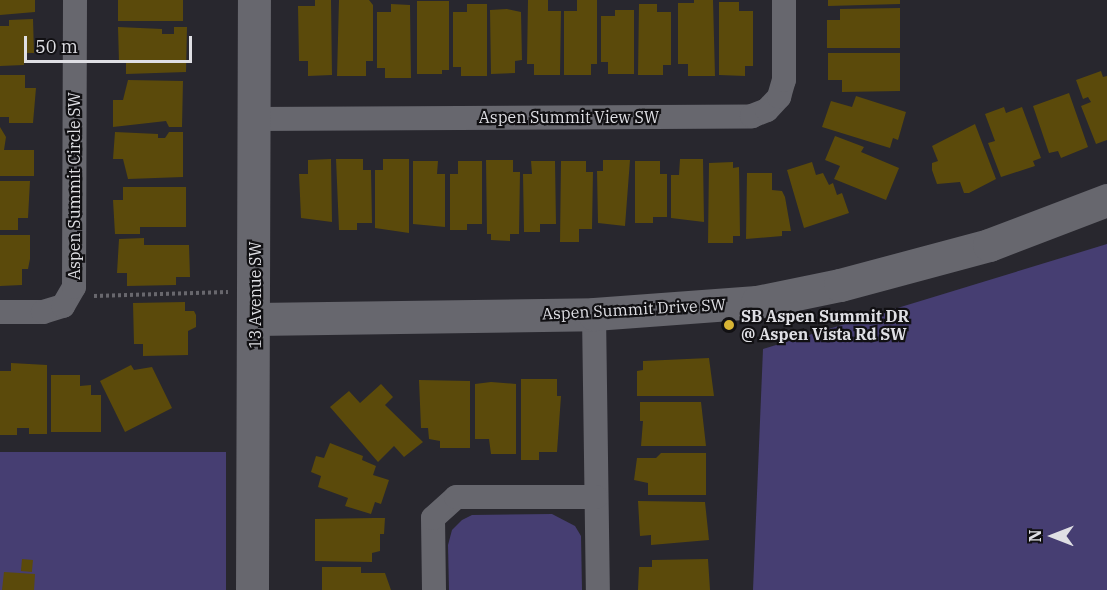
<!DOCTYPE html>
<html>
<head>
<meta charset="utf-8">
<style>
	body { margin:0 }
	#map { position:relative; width:1107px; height:590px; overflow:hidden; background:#28272e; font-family:"IBM Plex Serif",serif }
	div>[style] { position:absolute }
	.green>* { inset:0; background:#463e72; transform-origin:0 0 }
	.building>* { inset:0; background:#5b4a0b; transform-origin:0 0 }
	.path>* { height:4px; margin-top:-2px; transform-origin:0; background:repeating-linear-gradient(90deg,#68676d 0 3px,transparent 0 6px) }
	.street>* { height:24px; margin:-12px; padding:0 12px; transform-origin:12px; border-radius:12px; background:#67676e }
	.secondary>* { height:33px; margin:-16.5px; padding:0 16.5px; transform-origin:16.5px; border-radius:16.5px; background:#67676e }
	.dots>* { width:16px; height:16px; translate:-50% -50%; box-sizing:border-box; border:3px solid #111013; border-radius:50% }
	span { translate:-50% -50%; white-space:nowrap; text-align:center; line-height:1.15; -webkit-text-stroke:4.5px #111013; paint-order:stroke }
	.street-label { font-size:16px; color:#dfdfe4 }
	.poi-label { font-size:16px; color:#dfdfe4; font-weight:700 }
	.left { translate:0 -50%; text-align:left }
	.north { position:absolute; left:1023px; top:506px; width:60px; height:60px; -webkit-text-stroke:4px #111013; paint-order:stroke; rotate:270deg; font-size:16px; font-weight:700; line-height:24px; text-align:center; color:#dfdfe4 }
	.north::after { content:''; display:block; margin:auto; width:21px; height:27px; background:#dfdfe4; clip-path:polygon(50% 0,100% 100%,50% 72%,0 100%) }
	.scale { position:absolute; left:24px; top:36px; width:168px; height:27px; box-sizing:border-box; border:3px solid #dfdfe4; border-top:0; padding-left:8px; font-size:18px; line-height:21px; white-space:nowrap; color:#dfdfe4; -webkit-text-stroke:4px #111013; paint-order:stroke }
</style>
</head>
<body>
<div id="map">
	<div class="green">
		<i style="clip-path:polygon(1107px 244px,1107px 590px,753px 590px,763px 349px)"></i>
		<i style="left:226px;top:452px;width:138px;height:226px;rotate:90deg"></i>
		<i style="clip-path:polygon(552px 514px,575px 526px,581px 536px,582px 590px,449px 590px,448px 545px,452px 530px,462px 520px,472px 515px)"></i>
	</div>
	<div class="building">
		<i style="clip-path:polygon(0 0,35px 0,35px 12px,0 15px)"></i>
		<i style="left:118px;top:0;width:65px;height:21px"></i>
		<i style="clip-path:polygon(315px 0,331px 0,332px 75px,308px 76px,308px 61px,299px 61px,298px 6px,315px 6px)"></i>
		<i style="clip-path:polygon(339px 0,369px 0,373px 5px,373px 61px,366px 61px,366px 76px,337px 76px)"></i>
		<i style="clip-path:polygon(528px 0,548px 0,548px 11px,561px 11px,560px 75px,534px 75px,534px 64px,527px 64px)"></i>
		<i style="clip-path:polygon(577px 0,597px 0,597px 64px,591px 64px,591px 75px,564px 75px,564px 11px,577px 11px)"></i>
		<i style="clip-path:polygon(694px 0,713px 0,715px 76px,688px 76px,688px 64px,678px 64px,678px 3px,694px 3px)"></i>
		<i style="clip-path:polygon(828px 0,900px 0,900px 4px,828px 6px)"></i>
		<i style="clip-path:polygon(417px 1px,449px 1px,449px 70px,442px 70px,442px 74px,417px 74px)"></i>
		<i style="clip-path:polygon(719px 2px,739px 2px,739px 11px,753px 11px,753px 66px,745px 66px,745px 76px,719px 75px)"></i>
		<i style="clip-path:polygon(391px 4px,410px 5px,411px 78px,385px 78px,385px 68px,377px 68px,377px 12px,391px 12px)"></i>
		<i style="clip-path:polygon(467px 4px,487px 4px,487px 76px,461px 76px,461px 67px,453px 67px,453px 12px,467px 12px)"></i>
		<i style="clip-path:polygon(639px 4px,657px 4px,657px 12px,671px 12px,671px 65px,663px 65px,663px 75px,638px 75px)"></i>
		<i style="clip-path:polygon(900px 8px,900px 48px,827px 48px,827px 20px,840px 20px,840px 9px)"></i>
		<i style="clip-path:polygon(507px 9px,521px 12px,522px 60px,515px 61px,515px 73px,491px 74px,490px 10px)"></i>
		<i style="clip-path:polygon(615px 10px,634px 10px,634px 74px,608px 74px,608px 62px,601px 62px,601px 16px,615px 16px)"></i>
		<i style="clip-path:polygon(33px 19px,34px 53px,24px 53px,24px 65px,0 66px,0 26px,9px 26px,9px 20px)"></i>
		<i style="clip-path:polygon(118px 27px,162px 29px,162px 34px,174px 34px,174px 27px,187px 27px,186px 72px,126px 74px,126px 62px,119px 62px)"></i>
		<i style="clip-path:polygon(828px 53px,900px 53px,900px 91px,842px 92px,842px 80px,828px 80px)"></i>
		<i style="clip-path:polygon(1101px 71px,1103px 77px,1107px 76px,1107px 140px,1096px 144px,1081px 106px,1091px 102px,1088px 97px,1083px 99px,1076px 80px)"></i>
		<i style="clip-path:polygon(0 75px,25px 75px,25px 88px,36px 88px,33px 123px,9px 123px,9px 117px,0 117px)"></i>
		<i style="clip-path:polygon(128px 80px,183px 81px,182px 127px,169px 127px,166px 121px,113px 127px,113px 100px,123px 100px)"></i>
		<i style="clip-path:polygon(1069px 93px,1088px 147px,1061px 158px,1058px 151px,1049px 153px,1033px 106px)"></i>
		<i style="clip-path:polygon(856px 96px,906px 112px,898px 140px,893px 138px,890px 148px,822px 127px,831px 101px,852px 107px)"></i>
		<i style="clip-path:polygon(1004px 107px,1006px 113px,1022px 107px,1041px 158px,1033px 161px,1035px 166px,1001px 177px,988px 143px,995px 141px,985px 114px)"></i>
		<i style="clip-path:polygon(975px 124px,996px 179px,969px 193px,964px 193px,960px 182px,937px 184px,932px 170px,932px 163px,938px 161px,932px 146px)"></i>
		<i style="clip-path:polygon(0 127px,6px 137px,4px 150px,34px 150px,34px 176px,0 176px)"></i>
		<i style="clip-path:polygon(115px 132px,158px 134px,158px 138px,165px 138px,169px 132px,183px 132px,183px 177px,128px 179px,123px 159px,113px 159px)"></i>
		<i style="clip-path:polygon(835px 136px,864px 147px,861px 152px,899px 168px,886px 200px,834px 179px,840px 166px,825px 160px)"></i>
		<i style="clip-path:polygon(331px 159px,332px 222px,301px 218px,299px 174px,308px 174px,308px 160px)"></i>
		<i style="clip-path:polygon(336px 159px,363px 159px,363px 170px,371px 170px,372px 223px,357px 223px,357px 230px,339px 230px)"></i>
		<i style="clip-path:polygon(383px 159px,409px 159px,409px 233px,375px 228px,375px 170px,383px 170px)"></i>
		<i style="clip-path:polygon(680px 159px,703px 159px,704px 222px,671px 218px,671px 175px,679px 175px)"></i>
		<i style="clip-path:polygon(486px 160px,513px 160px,513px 172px,520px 172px,519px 234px,510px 234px,510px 241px,491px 240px,491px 234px,487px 234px)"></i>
		<i style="clip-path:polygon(603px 160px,630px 160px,625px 226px,598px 223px,597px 171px,603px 171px)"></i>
		<i style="clip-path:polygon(413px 161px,438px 161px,437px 174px,445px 174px,445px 227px,413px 224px)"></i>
		<i style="clip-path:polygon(458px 161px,482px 161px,482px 224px,467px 224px,467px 230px,450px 230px,450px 174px,458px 174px)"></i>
		<i style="clip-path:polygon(531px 161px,555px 161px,556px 224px,540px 224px,540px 232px,524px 232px,523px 174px,532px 174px)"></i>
		<i style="clip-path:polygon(561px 161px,586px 161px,586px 172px,593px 172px,592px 229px,579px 229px,579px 242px,560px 242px)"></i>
		<i style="clip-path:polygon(635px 161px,660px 161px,660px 174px,667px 174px,667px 217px,653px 217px,653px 223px,635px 223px)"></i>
		<i style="clip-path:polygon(733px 162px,733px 168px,739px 167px,740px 236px,733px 236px,733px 243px,708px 243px,709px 163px)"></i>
		<i style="clip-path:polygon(812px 162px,816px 175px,823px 173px,829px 185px,833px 183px,837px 195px,842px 193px,849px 213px,804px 228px,787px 170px)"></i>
		<i style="clip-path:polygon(747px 173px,772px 173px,772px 190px,782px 191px,785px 197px,791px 231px,782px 231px,782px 236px,746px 239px)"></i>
		<i style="clip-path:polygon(0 181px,30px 181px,28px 218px,18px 218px,18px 230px,0 230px)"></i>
		<i style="clip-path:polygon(123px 187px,186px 187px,186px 227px,140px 227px,140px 234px,115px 234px,113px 200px,123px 200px)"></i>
		<i style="clip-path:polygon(0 235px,30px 235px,30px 259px,28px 269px,22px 269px,22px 285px,0 286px)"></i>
		<i style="clip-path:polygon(144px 238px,144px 245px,189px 245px,190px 277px,176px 277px,176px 285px,127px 286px,127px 273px,117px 273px,119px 239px)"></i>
		<i style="clip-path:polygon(185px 302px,185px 311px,194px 311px,196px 315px,196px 327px,188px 331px,188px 355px,143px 356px,143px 344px,134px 344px,133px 303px)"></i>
		<i style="clip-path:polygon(709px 358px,714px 396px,637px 396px,637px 371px,643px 370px,643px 361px)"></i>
		<i style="clip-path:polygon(11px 363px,47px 365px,47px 434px,29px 434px,29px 428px,17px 428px,17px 435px,0 435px,0 371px,11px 371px)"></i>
		<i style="clip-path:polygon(131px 365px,134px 370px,152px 367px,172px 408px,125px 432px,100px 381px)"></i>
		<i style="clip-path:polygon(51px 375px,80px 375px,80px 386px,91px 385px,91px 395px,101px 395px,101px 432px,51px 432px)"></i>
		<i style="clip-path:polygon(521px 379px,557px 379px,557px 396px,561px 396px,557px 452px,539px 452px,539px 460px,521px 460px)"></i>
		<i style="clip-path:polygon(419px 380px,470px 381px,470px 448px,440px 448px,440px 441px,429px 439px,428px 428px,421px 428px)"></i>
		<i style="clip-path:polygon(491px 382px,516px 384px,516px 454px,491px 454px,489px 439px,475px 439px,475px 384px)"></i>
		<i style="clip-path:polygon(381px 384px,393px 397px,385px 405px,423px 442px,404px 457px,394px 446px,378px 462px,330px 407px,349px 391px,360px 403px)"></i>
		<i style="clip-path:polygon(640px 402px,701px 402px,706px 446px,641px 446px,643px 421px,640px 421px)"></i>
		<i style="clip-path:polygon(330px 443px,363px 456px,362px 460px,376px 466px,373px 475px,389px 480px,381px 504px,375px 502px,371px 514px,345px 506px,348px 498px,318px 487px,321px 476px,311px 472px,316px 456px,324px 458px)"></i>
		<i style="clip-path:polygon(661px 453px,706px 453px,706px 495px,648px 495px,648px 483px,634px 480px,637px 458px,656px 458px)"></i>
		<i style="clip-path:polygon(638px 501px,705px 502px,709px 540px,651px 545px,651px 535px,640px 536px)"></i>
		<i style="clip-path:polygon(374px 518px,385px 518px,384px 534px,380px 534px,380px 551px,372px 553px,372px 562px,315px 561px,315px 519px)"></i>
		<i style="left:22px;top:559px;width:11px;height:12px;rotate:5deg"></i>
		<i style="clip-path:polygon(708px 559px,710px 590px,638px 590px,639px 567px,652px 567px,652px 560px)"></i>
		<i style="clip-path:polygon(322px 567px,361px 567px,361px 573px,385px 573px,391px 590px,322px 590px)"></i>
		<i style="clip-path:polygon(4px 572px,35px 574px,34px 590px,2px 590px)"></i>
	</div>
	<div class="path">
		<i style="left:94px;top:296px;width:134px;rotate:-1.7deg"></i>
	</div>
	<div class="street">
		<i style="left:255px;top:119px;width:497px;rotate:-0.3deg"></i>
		<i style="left:752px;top:116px;width:16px;rotate:-22deg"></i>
		<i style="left:767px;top:110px;width:18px;rotate:-47deg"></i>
		<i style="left:779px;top:97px;width:18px;rotate:-74deg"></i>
		<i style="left:784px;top:80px;width:80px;rotate:-90deg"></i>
		<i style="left:0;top:312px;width:43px"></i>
		<i style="left:43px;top:312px;width:21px;rotate:-17deg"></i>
		<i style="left:63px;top:306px;width:22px;rotate:-60deg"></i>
		<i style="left:74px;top:287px;width:287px;rotate:-89.8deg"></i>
		<i style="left:594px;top:314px;width:276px;rotate:89.2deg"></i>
		<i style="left:434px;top:590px;width:72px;rotate:-90.8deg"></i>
		<i style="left:433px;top:518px;width:31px;rotate:-42deg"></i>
		<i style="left:456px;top:497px;width:140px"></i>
	</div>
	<div class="secondary">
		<i style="left:255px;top:319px;width:339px;rotate:-0.8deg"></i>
		<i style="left:594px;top:314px;width:163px;rotate:-4.2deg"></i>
		<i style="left:757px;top:302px;width:85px;rotate:-11.6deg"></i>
		<i style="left:840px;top:285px;width:154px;rotate:-15deg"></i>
		<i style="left:989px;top:245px;width:126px;rotate:-20.9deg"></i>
		<i style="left:252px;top:590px;width:590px;rotate:-89.81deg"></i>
	</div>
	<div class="dots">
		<i style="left:729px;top:325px;background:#d7b434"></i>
	</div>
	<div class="street-label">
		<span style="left:569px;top:117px">Aspen Summit View SW</span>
		<span style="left:74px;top:186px;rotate:-90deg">Aspen Summit Circle SW</span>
		<span style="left:255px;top:295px;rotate:-90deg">13 Avenue SW</span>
		<span style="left:634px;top:309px;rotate:-3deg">Aspen Summit Drive SW</span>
	</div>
	<div class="poi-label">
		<span class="left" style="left:741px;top:325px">SB Aspen Summit DR<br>@ Aspen Vista Rd SW</span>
	</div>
	<div class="north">N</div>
	<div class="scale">50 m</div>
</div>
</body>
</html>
